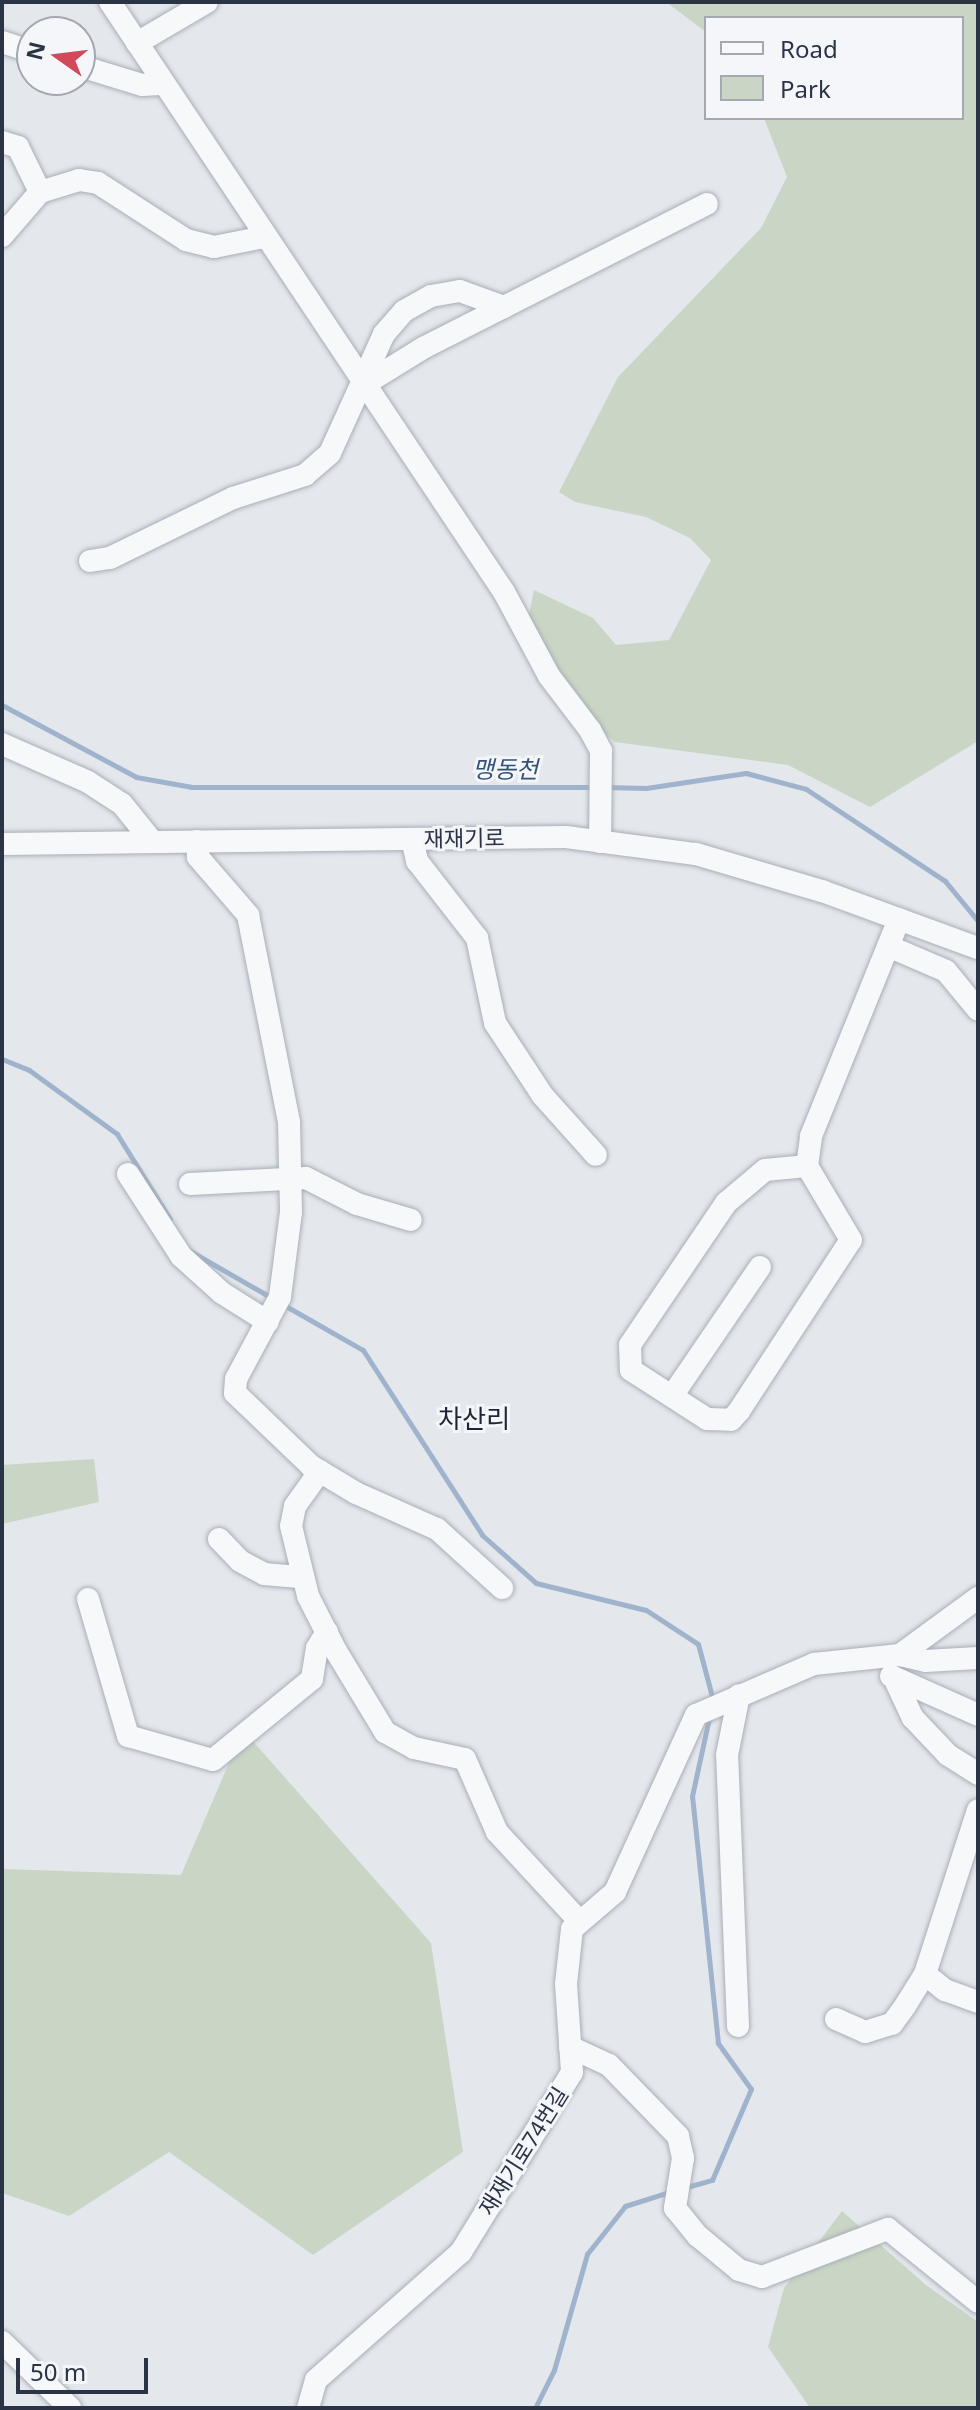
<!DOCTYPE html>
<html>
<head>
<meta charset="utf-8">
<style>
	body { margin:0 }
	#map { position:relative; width:980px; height:2410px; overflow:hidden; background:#e4e7ec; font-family:"Noto Sans","Noto Sans KR",sans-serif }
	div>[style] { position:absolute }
	.green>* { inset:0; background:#c9d6c5 }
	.stream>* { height:5px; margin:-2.5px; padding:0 2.5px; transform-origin:2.5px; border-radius:2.5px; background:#9fb4cc }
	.roads { filter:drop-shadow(0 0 2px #a9aeb7) drop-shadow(0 0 2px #a9aeb7) }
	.minor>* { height:22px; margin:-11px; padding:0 11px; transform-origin:11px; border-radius:11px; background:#f7f8fa }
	span { translate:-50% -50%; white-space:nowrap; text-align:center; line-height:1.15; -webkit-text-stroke:6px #f4f6f9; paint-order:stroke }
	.street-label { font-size:22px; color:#2b3445 }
	.water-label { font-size:24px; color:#34527a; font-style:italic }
	.quarter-label { font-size:26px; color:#1d2536 }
	.frame { position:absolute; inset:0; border:4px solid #2b3445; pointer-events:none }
	.legend { position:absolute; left:704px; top:16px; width:260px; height:104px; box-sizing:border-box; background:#f4f6f9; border:2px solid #a4a8b1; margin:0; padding:10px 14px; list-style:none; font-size:24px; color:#2b3445 }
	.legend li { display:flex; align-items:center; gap:16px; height:40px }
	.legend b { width:40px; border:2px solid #a4a8b1 }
	.north { position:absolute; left:16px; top:16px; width:80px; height:80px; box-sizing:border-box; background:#f4f6f9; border:2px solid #a4a8b1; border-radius:50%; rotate:284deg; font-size:22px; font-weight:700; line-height:32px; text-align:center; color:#2b3445 }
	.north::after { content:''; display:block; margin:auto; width:28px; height:36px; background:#d1495b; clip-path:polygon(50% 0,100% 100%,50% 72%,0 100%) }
	.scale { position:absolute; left:16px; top:2358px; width:132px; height:36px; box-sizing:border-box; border:4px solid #2b3445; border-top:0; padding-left:10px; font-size:24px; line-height:28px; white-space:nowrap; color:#2b3445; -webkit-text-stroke:6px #f4f6f9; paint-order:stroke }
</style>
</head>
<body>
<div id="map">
	<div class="green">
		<i style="clip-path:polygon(666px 2px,978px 2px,978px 741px,870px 807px,788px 765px,615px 742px,573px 708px,528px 619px,534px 590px,593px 618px,616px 645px,669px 640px,711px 560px,690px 538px,646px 517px,575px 502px,559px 492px,618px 377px,761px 228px,787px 177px,764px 118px,962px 118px,962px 18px,706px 18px,706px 32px)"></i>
		<i style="clip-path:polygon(94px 1459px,99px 1502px,2px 1524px,2px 1465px)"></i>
		<i style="clip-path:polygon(243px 1730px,431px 1943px,463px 2152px,313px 2255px,169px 2152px,69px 2216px,2px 2193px,2px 1869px,181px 1875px)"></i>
		<i style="clip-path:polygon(842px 2211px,926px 2285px,978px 2322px,978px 2408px,810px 2408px,768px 2347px,784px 2288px)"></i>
	</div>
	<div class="stream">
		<i style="left:2px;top:705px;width:152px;rotate:28.2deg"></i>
		<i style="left:136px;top:777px;width:57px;rotate:10.1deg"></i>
		<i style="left:192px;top:787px;width:403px"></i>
		<i style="left:605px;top:787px;width:41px;rotate:1.4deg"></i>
		<i style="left:646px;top:788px;width:101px;rotate:-8.5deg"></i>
		<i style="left:746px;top:773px;width:62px;rotate:14.9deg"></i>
		<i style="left:806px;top:789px;width:167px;rotate:33.5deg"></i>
		<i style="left:945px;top:881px;width:52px;rotate:50.5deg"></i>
		<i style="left:2px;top:1059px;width:29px;rotate:22deg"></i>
		<i style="left:29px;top:1070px;width:109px;rotate:36deg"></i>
		<i style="left:117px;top:1134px;width:100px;rotate:58.1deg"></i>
		<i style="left:190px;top:1251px;width:95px;rotate:29.8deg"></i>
		<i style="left:284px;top:1305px;width:91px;rotate:29.7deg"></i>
		<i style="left:363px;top:1350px;width:220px;rotate:57.2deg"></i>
		<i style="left:482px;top:1535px;width:72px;rotate:41.6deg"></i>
		<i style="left:536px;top:1583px;width:113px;rotate:13.8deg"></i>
		<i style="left:646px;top:1610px;width:62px;rotate:33.2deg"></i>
		<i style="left:698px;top:1644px;width:58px;rotate:75deg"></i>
		<i style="left:687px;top:2187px;width:26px;rotate:-16deg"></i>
		<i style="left:712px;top:2180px;width:99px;rotate:-66.8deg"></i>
		<i style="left:751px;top:2089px;width:57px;rotate:-125.7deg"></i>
		<i style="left:718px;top:2043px;width:248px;rotate:-96deg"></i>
		<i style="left:692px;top:1796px;width:80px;rotate:-77.7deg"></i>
		<i style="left:535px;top:2408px;width:42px;rotate:-63.4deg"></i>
		<i style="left:554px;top:2370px;width:121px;rotate:-74.1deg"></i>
		<i style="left:587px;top:2254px;width:61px;rotate:-51.6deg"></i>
		<i style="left:625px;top:2206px;width:46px;rotate:-17.7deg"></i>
	</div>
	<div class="roads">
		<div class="minor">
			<i style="left:110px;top:2px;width:709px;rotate:56.27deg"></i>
			<i style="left:504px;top:592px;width:95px;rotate:61.8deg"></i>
			<i style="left:549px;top:676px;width:68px;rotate:52.8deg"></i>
			<i style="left:590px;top:730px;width:24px;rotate:62deg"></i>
			<i style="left:601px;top:751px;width:91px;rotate:90.6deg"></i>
			<i style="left:2px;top:42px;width:32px;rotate:18deg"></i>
			<i style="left:137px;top:43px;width:81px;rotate:-30.4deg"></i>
			<i style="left:80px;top:66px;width:65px;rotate:17deg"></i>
			<i style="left:142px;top:85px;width:22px;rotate:-3deg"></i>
			<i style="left:2px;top:142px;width:17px;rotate:17deg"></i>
			<i style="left:18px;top:147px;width:50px;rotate:63.9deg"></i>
			<i style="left:2px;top:236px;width:58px;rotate:-49.2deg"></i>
			<i style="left:40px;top:192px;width:41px;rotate:-17.1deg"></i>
			<i style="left:79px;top:180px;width:19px;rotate:9deg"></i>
			<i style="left:98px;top:183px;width:105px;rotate:32.9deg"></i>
			<i style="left:186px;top:240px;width:29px;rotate:14deg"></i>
			<i style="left:214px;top:247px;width:51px;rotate:-11.3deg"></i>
			<i style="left:365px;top:384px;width:70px;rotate:-31.7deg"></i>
			<i style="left:425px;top:347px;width:316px;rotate:-26.9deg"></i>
			<i style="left:90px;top:561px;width:20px;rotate:-9deg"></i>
			<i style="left:110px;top:558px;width:137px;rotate:-26deg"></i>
			<i style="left:233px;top:498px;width:76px;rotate:-17.7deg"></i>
			<i style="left:305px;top:475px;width:33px;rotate:-41deg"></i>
			<i style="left:330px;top:453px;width:131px;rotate:-65.6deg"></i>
			<i style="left:384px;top:334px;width:30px;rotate:-49deg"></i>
			<i style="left:404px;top:311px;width:31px;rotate:-29deg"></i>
			<i style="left:431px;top:296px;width:29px;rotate:-10deg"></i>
			<i style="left:460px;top:291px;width:47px;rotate:20deg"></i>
			<i style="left:2px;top:744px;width:94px;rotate:23.8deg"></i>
			<i style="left:88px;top:782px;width:40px;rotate:32.9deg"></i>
			<i style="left:122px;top:804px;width:48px;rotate:51deg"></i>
			<i style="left:412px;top:839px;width:23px;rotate:77deg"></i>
			<i style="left:417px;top:861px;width:98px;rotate:52.1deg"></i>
			<i style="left:477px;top:938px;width:87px;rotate:78deg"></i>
			<i style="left:495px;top:1023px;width:87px;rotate:56.7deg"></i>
			<i style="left:543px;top:1096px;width:79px;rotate:48.1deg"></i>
			<i style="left:197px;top:841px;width:16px;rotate:86deg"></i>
			<i style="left:198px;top:857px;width:77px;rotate:49.2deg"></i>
			<i style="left:248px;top:915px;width:211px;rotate:78.8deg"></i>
			<i style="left:289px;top:1122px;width:90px;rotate:88.7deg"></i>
			<i style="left:291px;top:1212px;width:86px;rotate:97.4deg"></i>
			<i style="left:280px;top:1297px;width:93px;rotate:118.2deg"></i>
			<i style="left:236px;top:1379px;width:14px;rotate:94deg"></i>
			<i style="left:235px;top:1393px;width:105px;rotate:43.8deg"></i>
			<i style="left:311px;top:1466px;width:52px;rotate:31deg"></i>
			<i style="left:356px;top:1493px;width:89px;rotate:24deg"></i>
			<i style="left:437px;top:1529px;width:88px;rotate:42.2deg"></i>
			<i style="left:2px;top:844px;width:564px;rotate:-0.71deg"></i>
			<i style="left:566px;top:837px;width:131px;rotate:7.5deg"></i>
			<i style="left:696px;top:854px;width:131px;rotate:16.4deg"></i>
			<i style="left:822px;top:891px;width:166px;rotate:20.1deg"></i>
			<i style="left:888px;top:946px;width:63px;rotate:23.3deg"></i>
			<i style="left:946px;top:971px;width:50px;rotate:50.6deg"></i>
			<i style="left:807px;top:1166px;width:42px;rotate:174.6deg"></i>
			<i style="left:765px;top:1170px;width:51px;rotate:139.8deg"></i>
			<i style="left:726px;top:1203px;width:171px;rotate:124.1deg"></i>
			<i style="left:630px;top:1345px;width:25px;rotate:88deg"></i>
			<i style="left:631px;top:1370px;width:90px;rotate:32.8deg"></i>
			<i style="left:707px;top:1419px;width:24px;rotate:2deg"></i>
			<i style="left:731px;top:1420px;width:12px;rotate:-48deg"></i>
			<i style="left:739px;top:1411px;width:204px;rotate:-56.8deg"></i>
			<i style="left:851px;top:1240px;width:86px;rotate:-120.7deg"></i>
			<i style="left:807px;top:1166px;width:30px;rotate:-82deg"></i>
			<i style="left:811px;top:1136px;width:234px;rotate:-67.9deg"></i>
			<i style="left:128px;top:1174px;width:98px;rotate:57.1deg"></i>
			<i style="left:181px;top:1256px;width:55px;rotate:42.1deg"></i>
			<i style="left:222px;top:1293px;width:54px;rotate:32.2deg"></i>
			<i style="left:190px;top:1184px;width:116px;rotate:-3deg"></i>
			<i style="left:306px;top:1178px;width:57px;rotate:27deg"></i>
			<i style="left:357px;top:1204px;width:56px;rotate:16.5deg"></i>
			<i style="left:672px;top:1396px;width:156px;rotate:-55.7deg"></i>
			<i style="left:320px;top:1471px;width:43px;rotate:125.5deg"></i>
			<i style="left:295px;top:1506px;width:20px;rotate:101deg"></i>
			<i style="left:291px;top:1526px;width:72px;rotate:76.3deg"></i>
			<i style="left:308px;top:1596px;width:62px;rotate:63deg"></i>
			<i style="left:336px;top:1651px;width:95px;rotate:58.8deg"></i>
			<i style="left:385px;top:1732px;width:33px;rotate:29deg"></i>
			<i style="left:414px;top:1748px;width:52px;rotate:12.2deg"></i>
			<i style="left:465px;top:1759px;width:80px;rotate:66.3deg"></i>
			<i style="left:497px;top:1832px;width:122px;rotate:47.3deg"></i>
			<i style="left:219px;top:1539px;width:30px;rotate:46deg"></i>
			<i style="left:240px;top:1561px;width:27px;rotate:28deg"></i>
			<i style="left:264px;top:1574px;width:38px;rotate:5deg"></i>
			<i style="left:88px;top:1599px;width:143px;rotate:73.7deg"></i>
			<i style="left:128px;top:1736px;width:88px;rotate:15.8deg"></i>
			<i style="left:213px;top:1760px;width:128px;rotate:-39.3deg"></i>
			<i style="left:312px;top:1679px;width:31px;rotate:-81deg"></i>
			<i style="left:317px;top:1648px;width:19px;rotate:-58deg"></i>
			<i style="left:900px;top:1655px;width:26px;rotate:13deg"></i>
			<i style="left:925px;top:1661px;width:53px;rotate:-3.2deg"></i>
			<i style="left:891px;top:1676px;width:95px;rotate:24.1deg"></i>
			<i style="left:896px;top:1682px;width:40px;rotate:65deg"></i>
			<i style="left:913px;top:1718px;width:51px;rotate:46.6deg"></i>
			<i style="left:948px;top:1755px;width:36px;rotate:32deg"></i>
			<i style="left:925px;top:1974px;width:26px;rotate:39deg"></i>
			<i style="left:945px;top:1990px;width:35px;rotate:20deg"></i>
			<i style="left:836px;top:2019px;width:32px;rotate:24deg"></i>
			<i style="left:865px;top:2032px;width:28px;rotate:-17deg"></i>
			<i style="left:892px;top:2024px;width:22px;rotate:-54deg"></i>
			<i style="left:905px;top:2006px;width:38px;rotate:-58deg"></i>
			<i style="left:925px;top:1974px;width:172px;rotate:-72.1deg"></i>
			<i style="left:738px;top:2026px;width:271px;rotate:-92.3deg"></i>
			<i style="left:727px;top:1755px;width:61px;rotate:-78.7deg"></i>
			<i style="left:570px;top:2047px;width:43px;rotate:24.8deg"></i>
			<i style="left:609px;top:2065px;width:99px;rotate:45.8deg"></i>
			<i style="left:678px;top:2136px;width:23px;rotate:77deg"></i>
			<i style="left:683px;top:2158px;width:51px;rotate:99.1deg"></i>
			<i style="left:675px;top:2208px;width:36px;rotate:51deg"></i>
			<i style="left:698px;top:2236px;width:53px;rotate:39.7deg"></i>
			<i style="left:739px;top:2270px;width:24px;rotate:17deg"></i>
			<i style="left:762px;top:2277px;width:135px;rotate:-20.9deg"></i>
			<i style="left:888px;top:2229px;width:116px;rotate:39deg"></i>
			<i style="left:2px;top:2342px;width:95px;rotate:44.1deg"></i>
			<i style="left:308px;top:2408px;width:29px;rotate:-74deg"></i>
			<i style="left:316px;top:2380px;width:193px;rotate:-41.4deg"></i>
			<i style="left:461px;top:2252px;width:211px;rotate:-58.3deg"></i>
			<i style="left:572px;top:2072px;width:88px;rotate:-93.9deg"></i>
			<i style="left:566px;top:1984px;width:55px;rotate:-83.8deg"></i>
			<i style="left:572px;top:1929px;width:57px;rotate:-40.7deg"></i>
			<i style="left:615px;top:1892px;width:195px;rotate:-65.4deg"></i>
			<i style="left:696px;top:1715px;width:129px;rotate:-23.4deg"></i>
			<i style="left:814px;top:1664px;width:86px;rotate:-6deg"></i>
			<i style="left:900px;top:1655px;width:97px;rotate:-36.2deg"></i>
		</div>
	</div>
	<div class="street-label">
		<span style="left:464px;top:838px;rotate:-1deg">재재기로</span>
		<span style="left:523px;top:2151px;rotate:-58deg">재재기로74번길</span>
	</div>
	<div class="water-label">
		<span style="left:505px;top:769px">맹동천</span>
	</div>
	<div class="quarter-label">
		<span style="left:474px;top:1419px">차산리</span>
	</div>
	<div class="frame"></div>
	<ul class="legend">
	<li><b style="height:10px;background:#f7f8fa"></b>Road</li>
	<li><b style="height:22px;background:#c9d6c5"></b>Park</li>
	</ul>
	<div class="north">N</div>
	<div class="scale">50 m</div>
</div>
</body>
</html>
